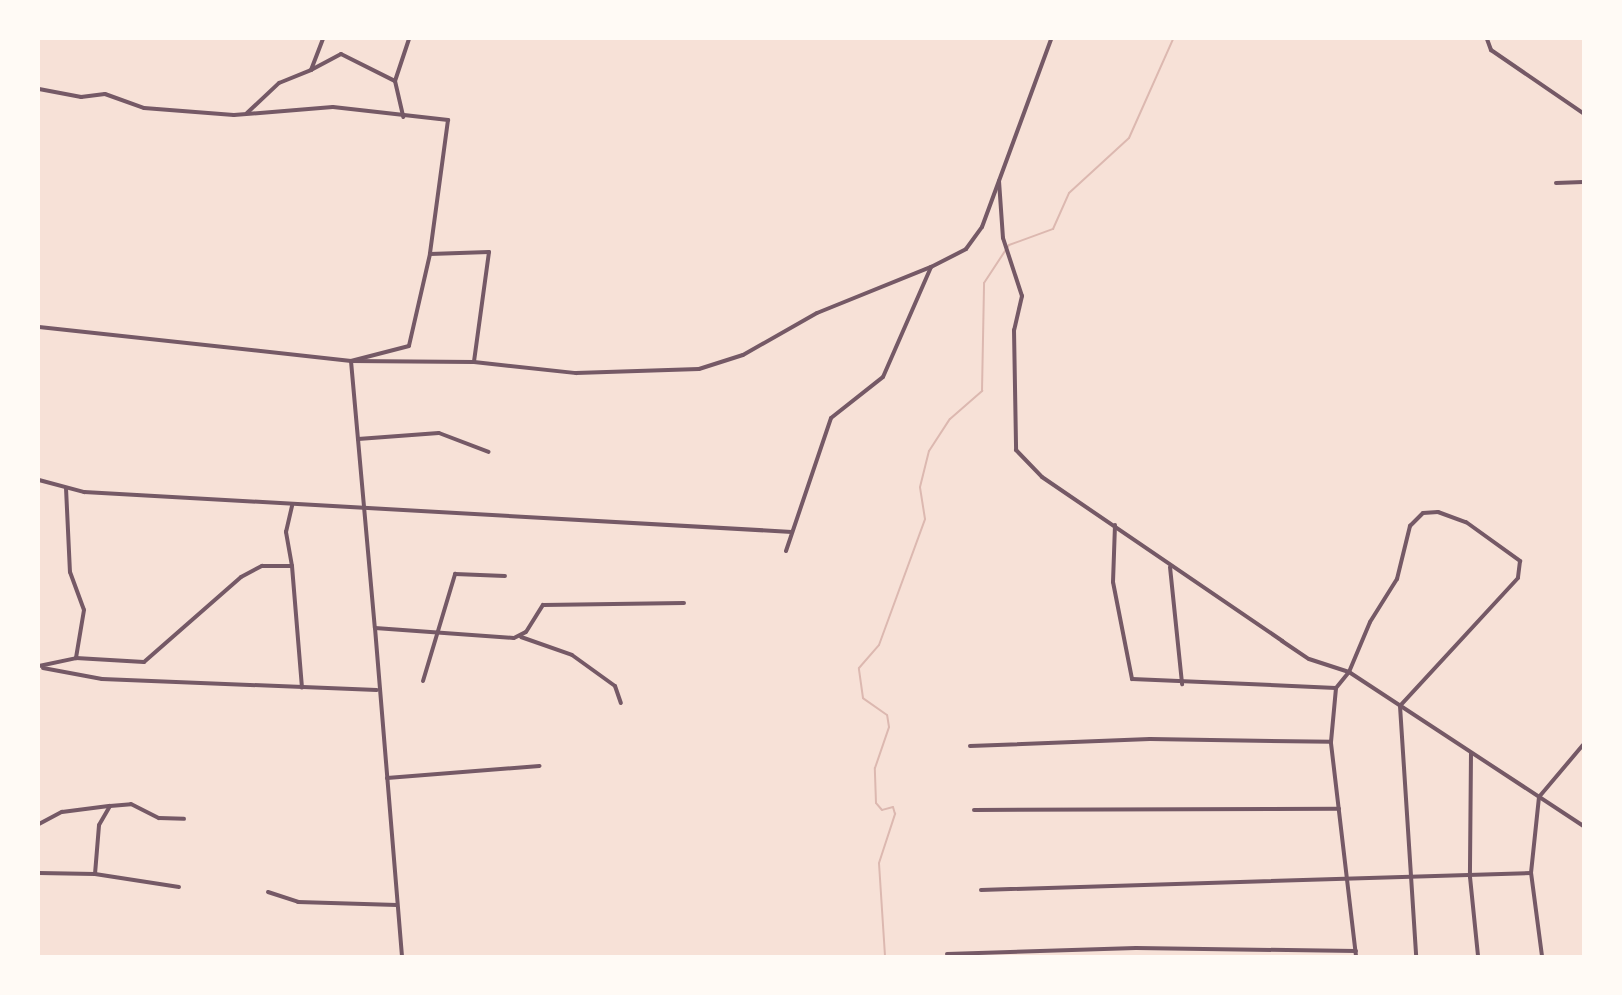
<!DOCTYPE html>
<html>
<head>
<meta charset="utf-8">
<style>
	body { margin:0 }
	#map { position:relative; width:1622px; height:995px; overflow:hidden; background:#f7e1d7; font-family:Helvetica,sans-serif }
	div>[style] { position:absolute }
	.stream>* { height:2px; margin:-1px; padding:0 1px; transform-origin:1px; border-radius:1px; background:#dcb8b0 }
	.minor>* { height:4px; margin:-2px; padding:0 2px; transform-origin:2px; border-radius:2px; background:#755966 }
	span { translate:-50% -50%; white-space:nowrap; text-align:center; line-height:1.15; -webkit-text-stroke:4.5px #fffaf5; paint-order:stroke }
	.frame { position:absolute; inset:0; border:40px solid #fffaf5; pointer-events:none }
</style>
</head>
<body>
<div id="map">
	<div class="stream">
		<i style="left:885px;top:956px;width:93px;rotate:-93.7deg"></i>
		<i style="left:879px;top:863px;width:52px;rotate:-71.9deg"></i>
		<i style="left:895px;top:814px;width:7px;rotate:-106deg"></i>
		<i style="left:893px;top:807px;width:11px;rotate:165deg"></i>
		<i style="left:882px;top:810px;width:9px;rotate:-131deg"></i>
		<i style="left:876px;top:803px;width:35px;rotate:-92deg"></i>
		<i style="left:875px;top:768px;width:43px;rotate:-71.1deg"></i>
		<i style="left:889px;top:727px;width:12px;rotate:-99deg"></i>
		<i style="left:887px;top:715px;width:29px;rotate:-145deg"></i>
		<i style="left:863px;top:698px;width:30px;rotate:-98deg"></i>
		<i style="left:859px;top:668px;width:30px;rotate:-49deg"></i>
		<i style="left:879px;top:645px;width:134px;rotate:-69.9deg"></i>
		<i style="left:925px;top:519px;width:32px;rotate:-99deg"></i>
		<i style="left:920px;top:487px;width:37px;rotate:-76deg"></i>
		<i style="left:929px;top:451px;width:38px;rotate:-57deg"></i>
		<i style="left:950px;top:419px;width:43px;rotate:-41.2deg"></i>
		<i style="left:982px;top:391px;width:108px;rotate:-88.9deg"></i>
		<i style="left:984px;top:283px;width:45px;rotate:-56.7deg"></i>
		<i style="left:1009px;top:245px;width:47px;rotate:-20deg"></i>
		<i style="left:1053px;top:229px;width:39px;rotate:-66deg"></i>
		<i style="left:1069px;top:193px;width:81px;rotate:-42.5deg"></i>
		<i style="left:1129px;top:138px;width:108px;rotate:-66deg"></i>
	</div>
	<div class="minor">
		<i style="left:1487px;top:39px;width:12px;rotate:70deg"></i>
		<i style="left:1491px;top:50px;width:112px;rotate:34.4deg"></i>
		<i style="left:311px;top:70px;width:34px;rotate:-28deg"></i>
		<i style="left:341px;top:54px;width:60px;rotate:26.6deg"></i>
		<i style="left:395px;top:81px;width:37px;rotate:77deg"></i>
		<i style="left:395px;top:81px;width:44px;rotate:-71.6deg"></i>
		<i style="left:39px;top:89px;width:43px;rotate:10.8deg"></i>
		<i style="left:81px;top:97px;width:24px;rotate:-7deg"></i>
		<i style="left:105px;top:94px;width:41px;rotate:19.7deg"></i>
		<i style="left:144px;top:108px;width:90px;rotate:4.4deg"></i>
		<i style="left:234px;top:115px;width:99px;rotate:-4.6deg"></i>
		<i style="left:333px;top:107px;width:116px;rotate:6.4deg"></i>
		<i style="left:448px;top:120px;width:135px;rotate:97.7deg"></i>
		<i style="left:430px;top:254px;width:94px;rotate:102.9deg"></i>
		<i style="left:409px;top:346px;width:60px;rotate:165.5deg"></i>
		<i style="left:351px;top:361px;width:268px;rotate:84.9deg"></i>
		<i style="left:375px;top:628px;width:139px;rotate:4.1deg"></i>
		<i style="left:514px;top:638px;width:13px;rotate:-27deg"></i>
		<i style="left:526px;top:632px;width:32px;rotate:-58deg"></i>
		<i style="left:543px;top:605px;width:141px;rotate:-0.8deg"></i>
		<i style="left:247px;top:113px;width:44px;rotate:-43.2deg"></i>
		<i style="left:279px;top:83px;width:35px;rotate:-22deg"></i>
		<i style="left:311px;top:70px;width:33px;rotate:-69deg"></i>
		<i style="left:999px;top:181px;width:57px;rotate:86deg"></i>
		<i style="left:1003px;top:238px;width:61px;rotate:71.9deg"></i>
		<i style="left:1022px;top:296px;width:35px;rotate:103deg"></i>
		<i style="left:1014px;top:330px;width:120px;rotate:89deg"></i>
		<i style="left:1016px;top:450px;width:37px;rotate:46deg"></i>
		<i style="left:1042px;top:477px;width:291px;rotate:34.3deg"></i>
		<i style="left:1282px;top:641px;width:32px;rotate:34deg"></i>
		<i style="left:1309px;top:659px;width:42px;rotate:18deg"></i>
		<i style="left:1349px;top:672px;width:280px;rotate:33.3deg"></i>
		<i style="left:1556px;top:183px;width:27px;rotate:-2deg"></i>
		<i style="left:430px;top:254px;width:59px;rotate:-1.9deg"></i>
		<i style="left:489px;top:252px;width:111px;rotate:97.8deg"></i>
		<i style="left:39px;top:327px;width:314px;rotate:6.2deg"></i>
		<i style="left:351px;top:361px;width:123px;rotate:0.5deg"></i>
		<i style="left:474px;top:362px;width:103px;rotate:6.2deg"></i>
		<i style="left:576px;top:373px;width:123px;rotate:-1.9deg"></i>
		<i style="left:699px;top:369px;width:46px;rotate:-17.7deg"></i>
		<i style="left:743px;top:355px;width:85px;rotate:-29.6deg"></i>
		<i style="left:817px;top:313px;width:123px;rotate:-22deg"></i>
		<i style="left:358px;top:439px;width:81px;rotate:-4.2deg"></i>
		<i style="left:439px;top:433px;width:53px;rotate:20.8deg"></i>
		<i style="left:39px;top:480px;width:47px;rotate:14.9deg"></i>
		<i style="left:84px;top:492px;width:709px;rotate:3.23deg"></i>
		<i style="left:66px;top:488px;width:84px;rotate:87.3deg"></i>
		<i style="left:70px;top:572px;width:40px;rotate:69.8deg"></i>
		<i style="left:84px;top:610px;width:49px;rotate:99.5deg"></i>
		<i style="left:1115px;top:525px;width:57px;rotate:92deg"></i>
		<i style="left:1113px;top:582px;width:99px;rotate:78.9deg"></i>
		<i style="left:1132px;top:679px;width:204px;rotate:2.5deg"></i>
		<i style="left:786px;top:551px;width:140px;rotate:-71.3deg"></i>
		<i style="left:831px;top:418px;width:66px;rotate:-38.3deg"></i>
		<i style="left:883px;top:377px;width:120px;rotate:-66.4deg"></i>
		<i style="left:931px;top:267px;width:39px;rotate:-27deg"></i>
		<i style="left:966px;top:249px;width:27px;rotate:-54deg"></i>
		<i style="left:982px;top:227px;width:200px;rotate:-69.8deg"></i>
		<i style="left:292px;top:566px;width:35px;rotate:-100deg"></i>
		<i style="left:286px;top:532px;width:27px;rotate:-77deg"></i>
		<i style="left:1170px;top:567px;width:118px;rotate:84.1deg"></i>
		<i style="left:375px;top:628px;width:329px;rotate:85.3deg"></i>
		<i style="left:521px;top:637px;width:54px;rotate:19.4deg"></i>
		<i style="left:572px;top:655px;width:53px;rotate:35.8deg"></i>
		<i style="left:615px;top:686px;width:18px;rotate:71deg"></i>
		<i style="left:39px;top:666px;width:38px;rotate:-12deg"></i>
		<i style="left:76px;top:658px;width:68px;rotate:3.4deg"></i>
		<i style="left:144px;top:662px;width:129px;rotate:-41.2deg"></i>
		<i style="left:241px;top:577px;width:24px;rotate:-28deg"></i>
		<i style="left:262px;top:566px;width:30px"></i>
		<i style="left:292px;top:566px;width:122px;rotate:85.3deg"></i>
		<i style="left:43px;top:668px;width:60px;rotate:10.6deg"></i>
		<i style="left:102px;top:679px;width:275px;rotate:2.3deg"></i>
		<i style="left:423px;top:681px;width:112px;rotate:-73.3deg"></i>
		<i style="left:455px;top:574px;width:50px;rotate:2.3deg"></i>
		<i style="left:970px;top:746px;width:180px;rotate:-2.2deg"></i>
		<i style="left:1150px;top:739px;width:181px;rotate:0.9deg"></i>
		<i style="left:1471px;top:753px;width:124px;rotate:90.5deg"></i>
		<i style="left:1470px;top:877px;width:79px;rotate:84.2deg"></i>
		<i style="left:387px;top:778px;width:153px;rotate:-4.5deg"></i>
		<i style="left:974px;top:810px;width:365px;rotate:-0.2deg"></i>
		<i style="left:39px;top:824px;width:26px;rotate:-28deg"></i>
		<i style="left:62px;top:812px;width:47px;rotate:-7.3deg"></i>
		<i style="left:39px;top:873px;width:56px;rotate:1deg"></i>
		<i style="left:95px;top:874px;width:85px;rotate:8.8deg"></i>
		<i style="left:95px;top:874px;width:49px;rotate:-85.3deg"></i>
		<i style="left:99px;top:825px;width:22px;rotate:-60deg"></i>
		<i style="left:110px;top:806px;width:21px;rotate:-5deg"></i>
		<i style="left:131px;top:804px;width:31px;rotate:27deg"></i>
		<i style="left:159px;top:818px;width:25px;rotate:2deg"></i>
		<i style="left:981px;top:890px;width:550px;rotate:-1.77deg"></i>
		<i style="left:268px;top:892px;width:32px;rotate:18deg"></i>
		<i style="left:298px;top:902px;width:99px;rotate:1.7deg"></i>
		<i style="left:947px;top:954px;width:189px;rotate:-1.8deg"></i>
		<i style="left:1136px;top:948px;width:220px;rotate:0.8deg"></i>
		<i style="left:1356px;top:956px;width:215px;rotate:-96.7deg"></i>
		<i style="left:1331px;top:742px;width:54px;rotate:-84.7deg"></i>
		<i style="left:1336px;top:688px;width:21px;rotate:-51deg"></i>
		<i style="left:1349px;top:672px;width:54px;rotate:-67.2deg"></i>
		<i style="left:1370px;top:622px;width:51px;rotate:-57.9deg"></i>
		<i style="left:1397px;top:579px;width:55px;rotate:-76.2deg"></i>
		<i style="left:1410px;top:526px;width:18px;rotate:-45deg"></i>
		<i style="left:1423px;top:513px;width:15px;rotate:-4deg"></i>
		<i style="left:1438px;top:512px;width:30px;rotate:20deg"></i>
		<i style="left:1466px;top:522px;width:67px;rotate:35.8deg"></i>
		<i style="left:1520px;top:561px;width:17px;rotate:97deg"></i>
		<i style="left:1518px;top:578px;width:174px;rotate:132.7deg"></i>
		<i style="left:1400px;top:706px;width:251px;rotate:86.3deg"></i>
		<i style="left:1542px;top:956px;width:84px;rotate:-97.5deg"></i>
		<i style="left:1531px;top:873px;width:76px;rotate:-84deg"></i>
		<i style="left:1539px;top:797px;width:68px;rotate:-49.8deg"></i>
	</div>
	<div class="frame"></div>
</div>
</body>
</html>
